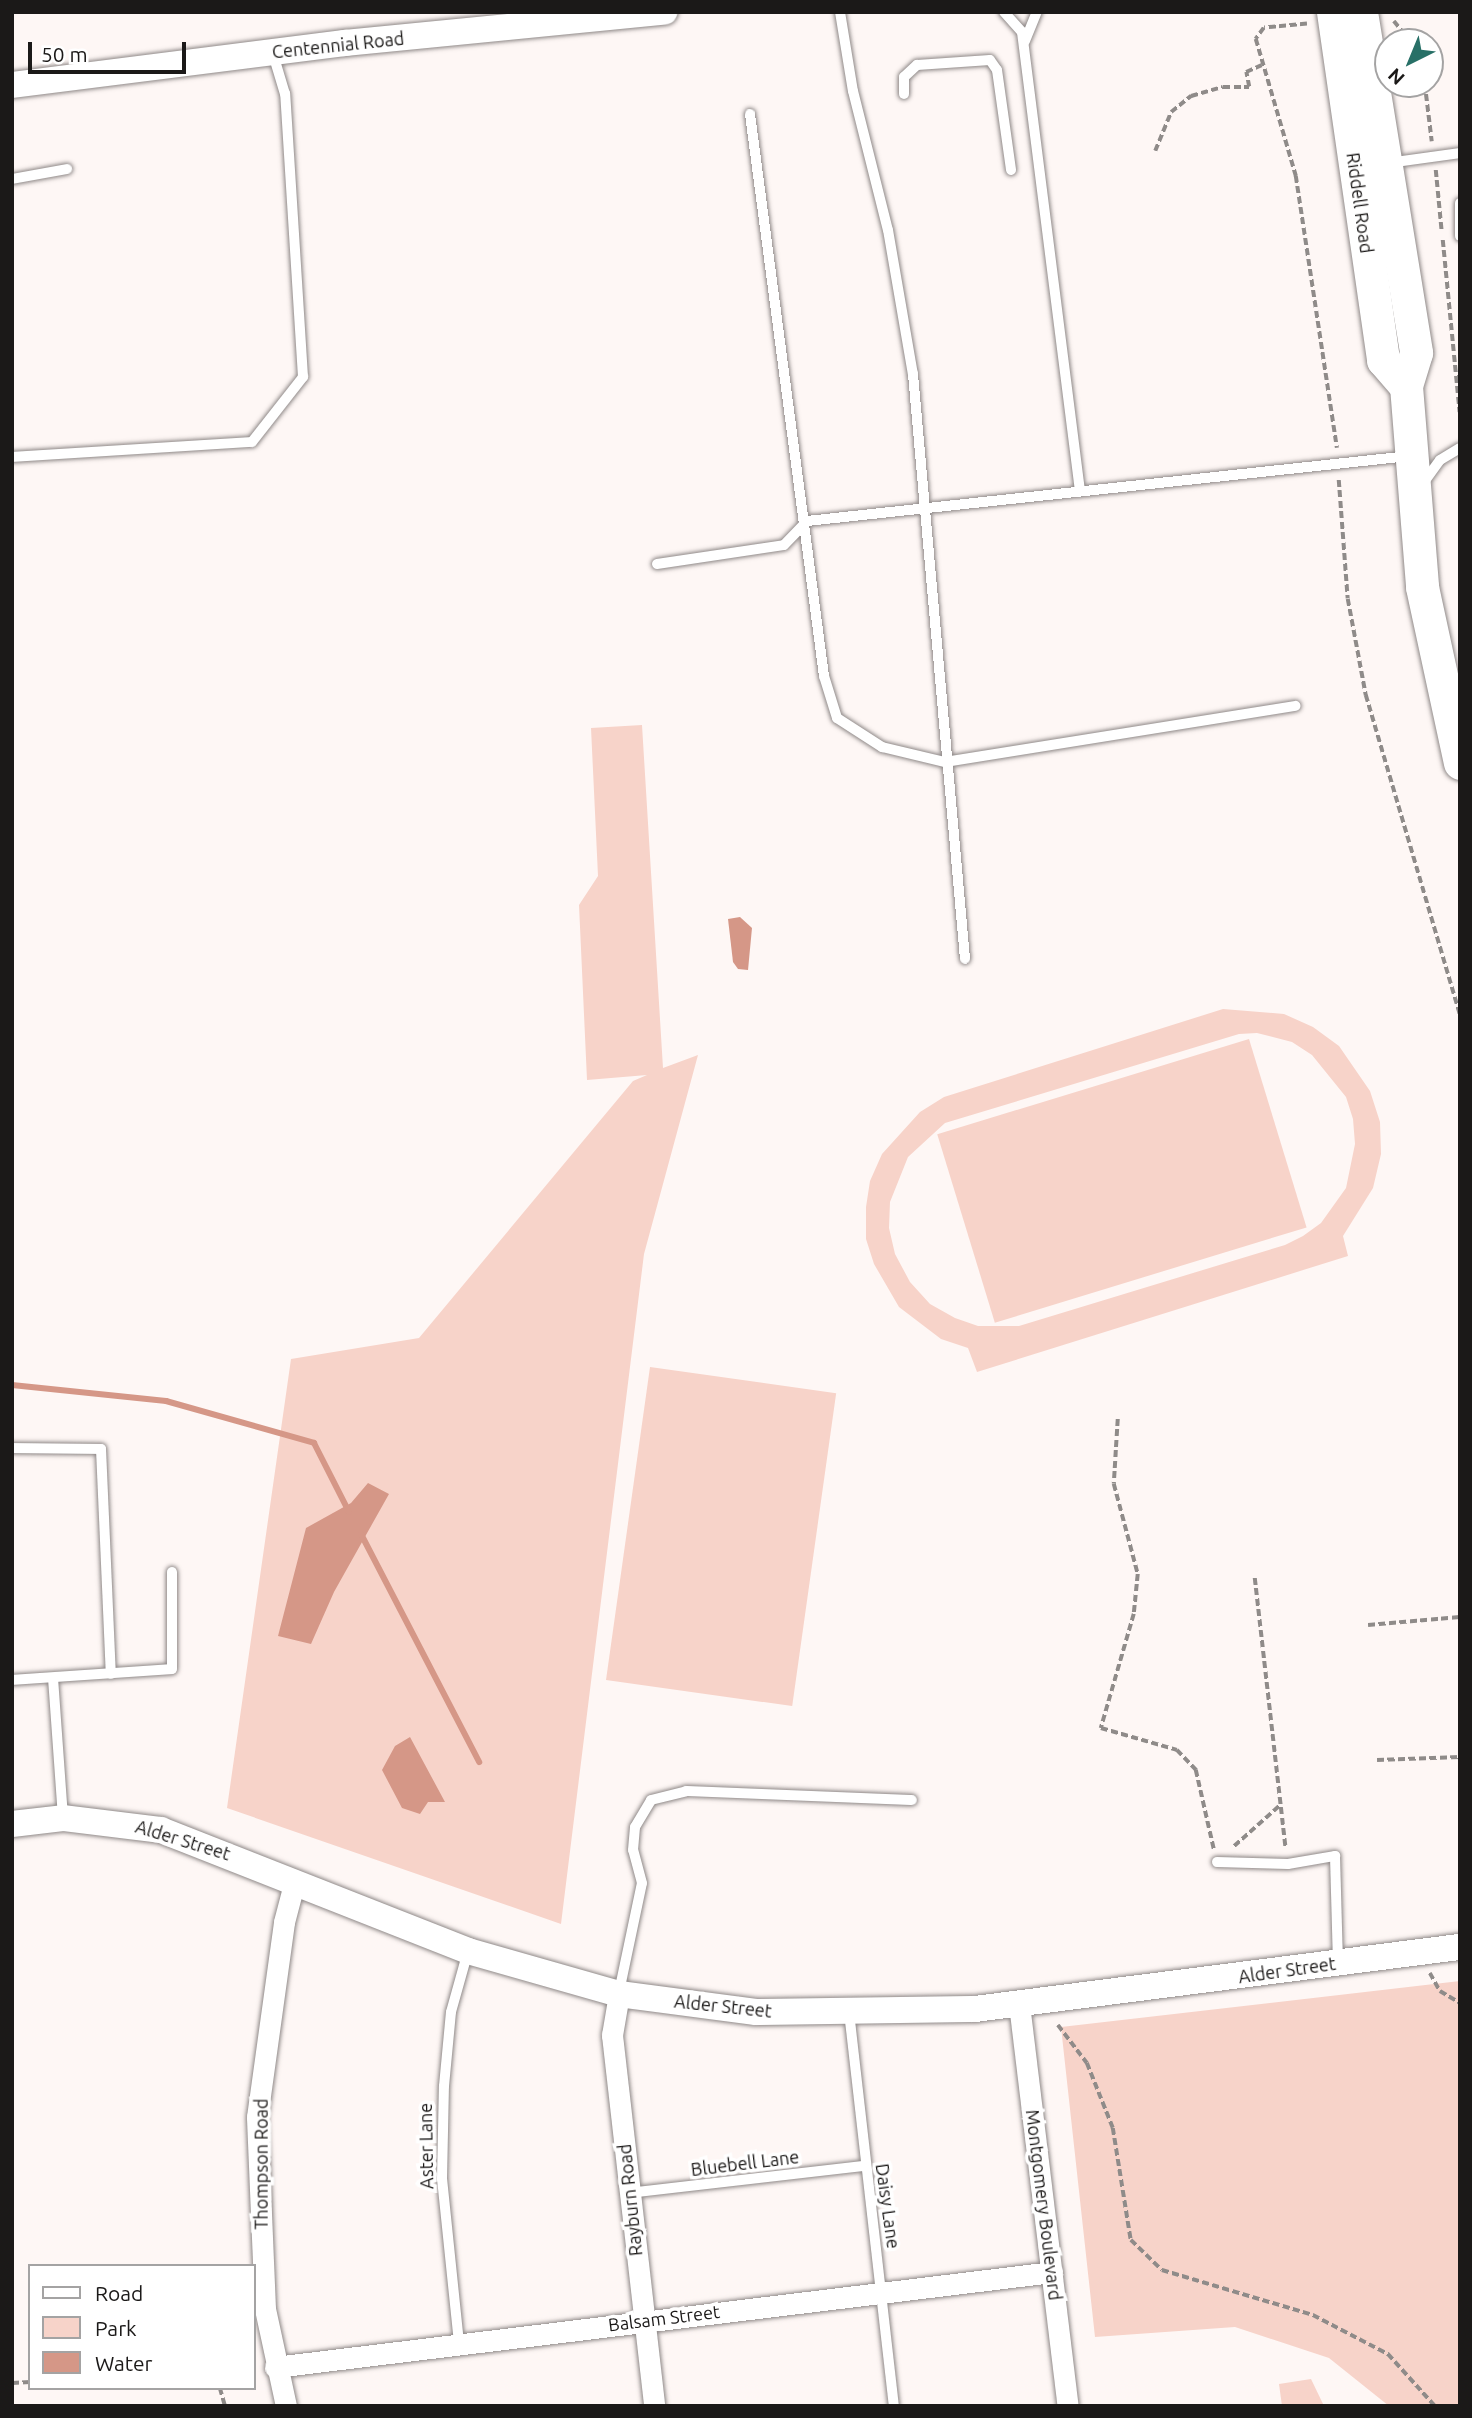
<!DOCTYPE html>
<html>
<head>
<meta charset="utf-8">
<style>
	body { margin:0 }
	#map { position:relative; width:1472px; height:2418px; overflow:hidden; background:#fef7f5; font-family:Ubuntu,sans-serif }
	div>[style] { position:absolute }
	.green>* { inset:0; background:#f7d3c9; transform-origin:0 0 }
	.water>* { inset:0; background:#d59787 }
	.stream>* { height:6px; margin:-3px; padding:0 3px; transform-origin:3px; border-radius:3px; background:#d59787 }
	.path>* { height:3.5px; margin-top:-1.75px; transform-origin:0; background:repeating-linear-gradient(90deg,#8f8b89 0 7px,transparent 0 10.5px) }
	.roads { filter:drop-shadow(0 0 2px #8f8988) drop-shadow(0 0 2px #8f8988) }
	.service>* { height:10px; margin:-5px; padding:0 5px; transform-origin:5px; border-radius:5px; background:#fff }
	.minor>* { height:21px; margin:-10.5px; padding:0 10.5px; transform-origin:10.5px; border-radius:10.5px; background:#fff }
	.tertiary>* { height:26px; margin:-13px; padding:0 13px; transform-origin:13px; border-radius:13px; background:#fff }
	.primary>* { height:33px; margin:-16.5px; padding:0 16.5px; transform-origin:16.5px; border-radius:16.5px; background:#fff }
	span { translate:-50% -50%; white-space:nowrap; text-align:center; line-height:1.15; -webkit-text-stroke:7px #fff; paint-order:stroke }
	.street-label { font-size:18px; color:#1b1918 }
	.frame { position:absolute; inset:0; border:14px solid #1b1918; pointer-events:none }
	.legend { position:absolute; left:28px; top:2264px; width:228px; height:126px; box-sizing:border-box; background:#fff; border:2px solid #a4a3a3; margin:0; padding:9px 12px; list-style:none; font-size:21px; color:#1b1918 }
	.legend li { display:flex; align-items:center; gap:14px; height:35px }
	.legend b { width:35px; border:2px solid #a4a3a3 }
	.north { position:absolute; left:1374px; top:28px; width:70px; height:70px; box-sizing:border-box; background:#fff; border:2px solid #a4a3a3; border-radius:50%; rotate:223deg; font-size:19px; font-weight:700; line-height:28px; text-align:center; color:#1b1918 }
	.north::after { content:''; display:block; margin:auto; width:24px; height:32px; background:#287067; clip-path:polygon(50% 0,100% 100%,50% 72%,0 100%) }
	.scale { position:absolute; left:28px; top:42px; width:158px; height:32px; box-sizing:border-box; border:4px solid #1b1918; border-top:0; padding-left:9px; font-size:21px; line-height:24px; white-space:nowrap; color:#1b1918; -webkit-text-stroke:5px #fff; paint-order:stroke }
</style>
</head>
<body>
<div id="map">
	<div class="green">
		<i style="clip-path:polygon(642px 725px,663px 1068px,698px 1055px,644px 1254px,561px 1924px,227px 1808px,291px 1359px,419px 1338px,633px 1081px,647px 1075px,587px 1080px,579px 905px,598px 876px,591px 728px)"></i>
		<i style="clip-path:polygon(evenodd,1223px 1009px,1284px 1014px,1313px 1027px,1339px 1046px,1370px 1091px,1380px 1122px,1381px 1154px,1373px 1188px,1343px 1236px,1348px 1256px,977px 1372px,968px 1348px,941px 1339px,899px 1307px,874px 1264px,866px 1239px,866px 1207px,870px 1181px,882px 1154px,920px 1112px,944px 1097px,1223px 1009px,1257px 1033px,1292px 1042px,1312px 1055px,1346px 1097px,1353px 1119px,1355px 1144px,1346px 1188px,1321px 1223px,1303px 1236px,1285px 1245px,1019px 1326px,978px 1326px,955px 1318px,930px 1304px,910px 1282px,895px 1254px,889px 1228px,890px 1202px,908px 1157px,945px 1123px,1239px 1034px,1257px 1033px)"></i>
		<i style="left:1249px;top:1039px;width:197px;height:326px;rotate:73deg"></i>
		<i style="left:650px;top:1367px;width:188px;height:316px;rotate:8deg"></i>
		<i style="clip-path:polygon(1460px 1981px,1460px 2406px,1389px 2406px,1329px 2358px,1235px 2327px,1095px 2337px,1061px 2027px)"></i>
		<i style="clip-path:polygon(1311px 2379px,1324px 2406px,1282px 2406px,1279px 2384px)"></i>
	</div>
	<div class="water">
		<i style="clip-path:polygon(740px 917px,752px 928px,748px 970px,738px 969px,733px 962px,728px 919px)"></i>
		<i style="clip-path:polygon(368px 1483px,389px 1494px,334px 1592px,311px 1644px,278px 1636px,306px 1528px,351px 1503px)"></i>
		<i style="clip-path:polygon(410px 1737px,445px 1802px,428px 1802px,420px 1814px,402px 1808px,382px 1770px,395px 1746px)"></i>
	</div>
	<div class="stream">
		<i style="left:12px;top:1385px;width:155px;rotate:5.9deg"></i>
		<i style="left:166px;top:1401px;width:154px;rotate:15.8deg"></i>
		<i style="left:314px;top:1443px;width:77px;rotate:63.1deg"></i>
		<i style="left:361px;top:1534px;width:257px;rotate:62.6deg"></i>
	</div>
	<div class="path">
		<i style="left:1394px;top:21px;width:27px;rotate:51deg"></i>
		<i style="left:1307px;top:24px;width:43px;rotate:174.7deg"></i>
		<i style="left:1264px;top:28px;width:14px;rotate:126deg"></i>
		<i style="left:1256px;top:39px;width:143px;rotate:73.7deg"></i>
		<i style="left:1296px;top:176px;width:275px;rotate:81.4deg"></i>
		<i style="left:1425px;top:84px;width:58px;rotate:83.1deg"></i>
		<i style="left:1155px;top:151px;width:42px;rotate:-67.7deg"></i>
		<i style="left:1171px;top:112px;width:26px;rotate:-39deg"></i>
		<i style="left:1191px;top:96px;width:33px;rotate:-16deg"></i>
		<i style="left:1223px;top:87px;width:26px"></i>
		<i style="left:1249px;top:87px;width:15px;rotate:-101deg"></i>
		<i style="left:1246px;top:72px;width:17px;rotate:-24deg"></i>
		<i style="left:1436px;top:170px;width:62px;rotate:84.5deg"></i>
		<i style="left:1443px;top:240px;width:173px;rotate:84.4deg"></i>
		<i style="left:1339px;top:480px;width:119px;rotate:85.7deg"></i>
		<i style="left:1348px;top:599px;width:98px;rotate:79.4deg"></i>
		<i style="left:1366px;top:695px;width:333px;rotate:73.6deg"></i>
		<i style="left:1118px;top:1419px;width:65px;rotate:93.5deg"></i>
		<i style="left:1114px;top:1484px;width:93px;rotate:75.1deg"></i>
		<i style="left:1138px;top:1574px;width:40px;rotate:95.7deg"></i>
		<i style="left:1134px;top:1614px;width:119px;rotate:106.1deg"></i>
		<i style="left:1101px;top:1728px;width:79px;rotate:16.1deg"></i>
		<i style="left:1177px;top:1750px;width:28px;rotate:46deg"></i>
		<i style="left:1196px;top:1770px;width:81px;rotate:77.2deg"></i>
		<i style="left:1255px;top:1578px;width:272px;rotate:83.5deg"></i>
		<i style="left:1368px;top:1625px;width:92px;rotate:-5deg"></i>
		<i style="left:1377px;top:1760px;width:83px;rotate:-2.1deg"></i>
		<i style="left:1234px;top:1846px;width:60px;rotate:-41.6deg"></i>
		<i style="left:1430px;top:1973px;width:21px;rotate:61deg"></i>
		<i style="left:1440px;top:1991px;width:23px;rotate:31deg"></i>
		<i style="left:1058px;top:2025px;width:48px;rotate:52.7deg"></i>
		<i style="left:1087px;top:2063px;width:70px;rotate:68.2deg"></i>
		<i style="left:1113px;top:2128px;width:113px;rotate:80.9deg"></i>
		<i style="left:1131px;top:2240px;width:43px;rotate:44.1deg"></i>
		<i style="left:1162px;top:2270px;width:158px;rotate:16.6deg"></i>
		<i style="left:1313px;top:2315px;width:85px;rotate:27.5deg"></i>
		<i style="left:1388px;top:2354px;width:70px;rotate:47.9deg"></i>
		<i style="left:12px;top:2383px;width:18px;rotate:-3deg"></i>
		<i style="left:220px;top:2388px;width:19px;rotate:74deg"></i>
	</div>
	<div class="roads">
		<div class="service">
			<i style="left:840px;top:12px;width:80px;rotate:80.7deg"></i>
			<i style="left:853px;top:91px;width:143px;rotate:75.9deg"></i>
			<i style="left:888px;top:230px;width:146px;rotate:80.2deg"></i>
			<i style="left:913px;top:374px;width:587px;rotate:84.92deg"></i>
			<i style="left:1004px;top:12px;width:27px;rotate:48deg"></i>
			<i style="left:1022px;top:32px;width:462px;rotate:82.8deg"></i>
			<i style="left:1025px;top:41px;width:31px;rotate:-68deg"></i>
			<i style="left:904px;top:94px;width:17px;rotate:-90deg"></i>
			<i style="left:904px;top:77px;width:18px;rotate:-43deg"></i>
			<i style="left:917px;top:65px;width:73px;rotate:-3.9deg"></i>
			<i style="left:990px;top:60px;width:12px;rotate:55deg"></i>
			<i style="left:997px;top:70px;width:101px;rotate:82deg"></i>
			<i style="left:750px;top:114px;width:567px;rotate:82.5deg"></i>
			<i style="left:824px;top:676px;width:44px;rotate:72.8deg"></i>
			<i style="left:837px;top:718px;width:54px;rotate:32.8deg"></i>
			<i style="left:882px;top:747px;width:65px;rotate:13.4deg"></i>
			<i style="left:945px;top:762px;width:355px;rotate:-9.1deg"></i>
			<i style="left:1388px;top:163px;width:73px;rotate:-7.9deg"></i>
			<i style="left:12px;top:179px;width:56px;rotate:-10.3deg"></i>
			<i style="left:1460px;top:203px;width:33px;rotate:90deg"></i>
			<i style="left:12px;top:457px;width:240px;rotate:-3.6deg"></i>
			<i style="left:252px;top:442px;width:83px;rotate:-51.9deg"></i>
			<i style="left:303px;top:377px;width:284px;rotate:-93.6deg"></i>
			<i style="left:285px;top:94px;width:42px;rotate:-106.7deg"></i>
			<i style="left:1424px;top:482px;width:27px;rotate:-54deg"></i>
			<i style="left:1440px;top:460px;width:23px;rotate:-31deg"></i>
			<i style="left:657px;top:564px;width:128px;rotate:-8.5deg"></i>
			<i style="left:784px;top:545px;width:33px;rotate:-46deg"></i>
			<i style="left:807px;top:521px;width:605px;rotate:-6.16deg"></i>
			<i style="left:12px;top:1448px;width:89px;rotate:0.6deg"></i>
			<i style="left:101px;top:1449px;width:225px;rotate:87.5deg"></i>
			<i style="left:53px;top:1678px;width:140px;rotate:85.9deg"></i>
			<i style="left:12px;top:1680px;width:160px;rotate:-3.9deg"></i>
			<i style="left:172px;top:1669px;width:97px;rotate:-90deg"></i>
			<i style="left:1217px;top:1862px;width:71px;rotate:1.6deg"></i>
			<i style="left:1288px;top:1864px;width:48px;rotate:-9.7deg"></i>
			<i style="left:1335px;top:1856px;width:105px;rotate:88.4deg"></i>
			<i style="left:619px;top:1992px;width:111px;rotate:-78.1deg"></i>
			<i style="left:642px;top:1883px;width:34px;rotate:-105deg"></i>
			<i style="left:633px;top:1850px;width:23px;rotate:-85deg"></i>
			<i style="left:635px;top:1827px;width:31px;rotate:-59deg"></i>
			<i style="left:651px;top:1800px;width:36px;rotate:-14deg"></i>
			<i style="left:686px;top:1791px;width:226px;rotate:2.3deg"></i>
			<i style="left:849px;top:2012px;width:397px;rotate:83.5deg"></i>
			<i style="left:629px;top:2193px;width:237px;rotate:-6.6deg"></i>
			<i style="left:459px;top:2343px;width:165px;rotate:-95.9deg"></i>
			<i style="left:442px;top:2179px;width:93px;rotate:-88.8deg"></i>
			<i style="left:444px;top:2086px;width:74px;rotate:-84.6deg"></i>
			<i style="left:451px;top:2012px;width:63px;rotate:-74.4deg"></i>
		</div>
		<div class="minor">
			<i style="left:619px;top:1994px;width:42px;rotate:99.7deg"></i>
			<i style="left:612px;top:2035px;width:373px;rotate:83.5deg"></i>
			<i style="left:1019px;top:2004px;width:405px;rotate:83.1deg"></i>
			<i style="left:275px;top:2367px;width:783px;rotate:-6.97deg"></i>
			<i style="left:286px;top:2406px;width:99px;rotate:-102.2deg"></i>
			<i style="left:265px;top:2309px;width:192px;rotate:-92.4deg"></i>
			<i style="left:257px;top:2117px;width:197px;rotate:-82.1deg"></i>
			<i style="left:284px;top:1922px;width:43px;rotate:-75.3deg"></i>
		</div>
		<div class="tertiary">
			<i style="left:12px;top:85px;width:336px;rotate:-7.2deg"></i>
			<i style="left:345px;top:43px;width:321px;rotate:-5.6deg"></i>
			<i style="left:12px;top:1824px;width:51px;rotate:-6.7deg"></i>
			<i style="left:63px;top:1818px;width:99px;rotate:7deg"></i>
			<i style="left:161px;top:1830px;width:330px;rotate:21.5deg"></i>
			<i style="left:468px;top:1951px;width:157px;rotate:15.9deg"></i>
			<i style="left:619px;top:1994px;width:138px;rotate:7.5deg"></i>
			<i style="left:756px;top:2012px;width:219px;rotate:-0.8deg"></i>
			<i style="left:975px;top:2009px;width:489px;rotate:-7.3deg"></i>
		</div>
		<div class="primary">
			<i style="left:1333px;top:12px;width:352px;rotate:81.8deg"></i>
			<i style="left:1383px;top:360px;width:35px;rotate:49deg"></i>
			<i style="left:1361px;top:12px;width:345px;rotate:80.8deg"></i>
			<i style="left:1416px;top:353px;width:34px;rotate:107deg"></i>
			<i style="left:1406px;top:386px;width:202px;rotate:85.4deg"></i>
			<i style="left:1422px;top:587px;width:180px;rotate:77.8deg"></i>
		</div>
	</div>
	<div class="street-label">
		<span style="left:338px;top:45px;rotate:-6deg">Centennial Road</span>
		<span style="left:1360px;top:203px;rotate:82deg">Riddell Road</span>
		<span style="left:183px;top:1840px;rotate:17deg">Alder Street</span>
		<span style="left:1287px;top:1970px;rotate:-8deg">Alder Street</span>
		<span style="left:723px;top:2006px;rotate:6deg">Alder Street</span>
		<span style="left:426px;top:2146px;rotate:-91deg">Aster Lane</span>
		<span style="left:745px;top:2163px;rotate:-7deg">Bluebell Lane</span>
		<span style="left:261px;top:2164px;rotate:-90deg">Thompson Road</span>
		<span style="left:630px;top:2200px;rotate:-96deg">Rayburn Road</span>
		<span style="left:1044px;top:2205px;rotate:83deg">Montgomery Boulevard</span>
		<span style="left:888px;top:2206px;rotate:82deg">Daisy Lane</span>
		<span style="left:664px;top:2318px;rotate:-7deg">Balsam Street</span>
	</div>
	<div class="frame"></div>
	<ul class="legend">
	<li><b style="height:9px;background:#fff"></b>Road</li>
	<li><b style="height:19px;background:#f7d3c9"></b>Park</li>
	<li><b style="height:19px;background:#d59787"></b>Water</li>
	</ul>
	<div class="north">N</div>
	<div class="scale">50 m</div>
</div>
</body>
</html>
